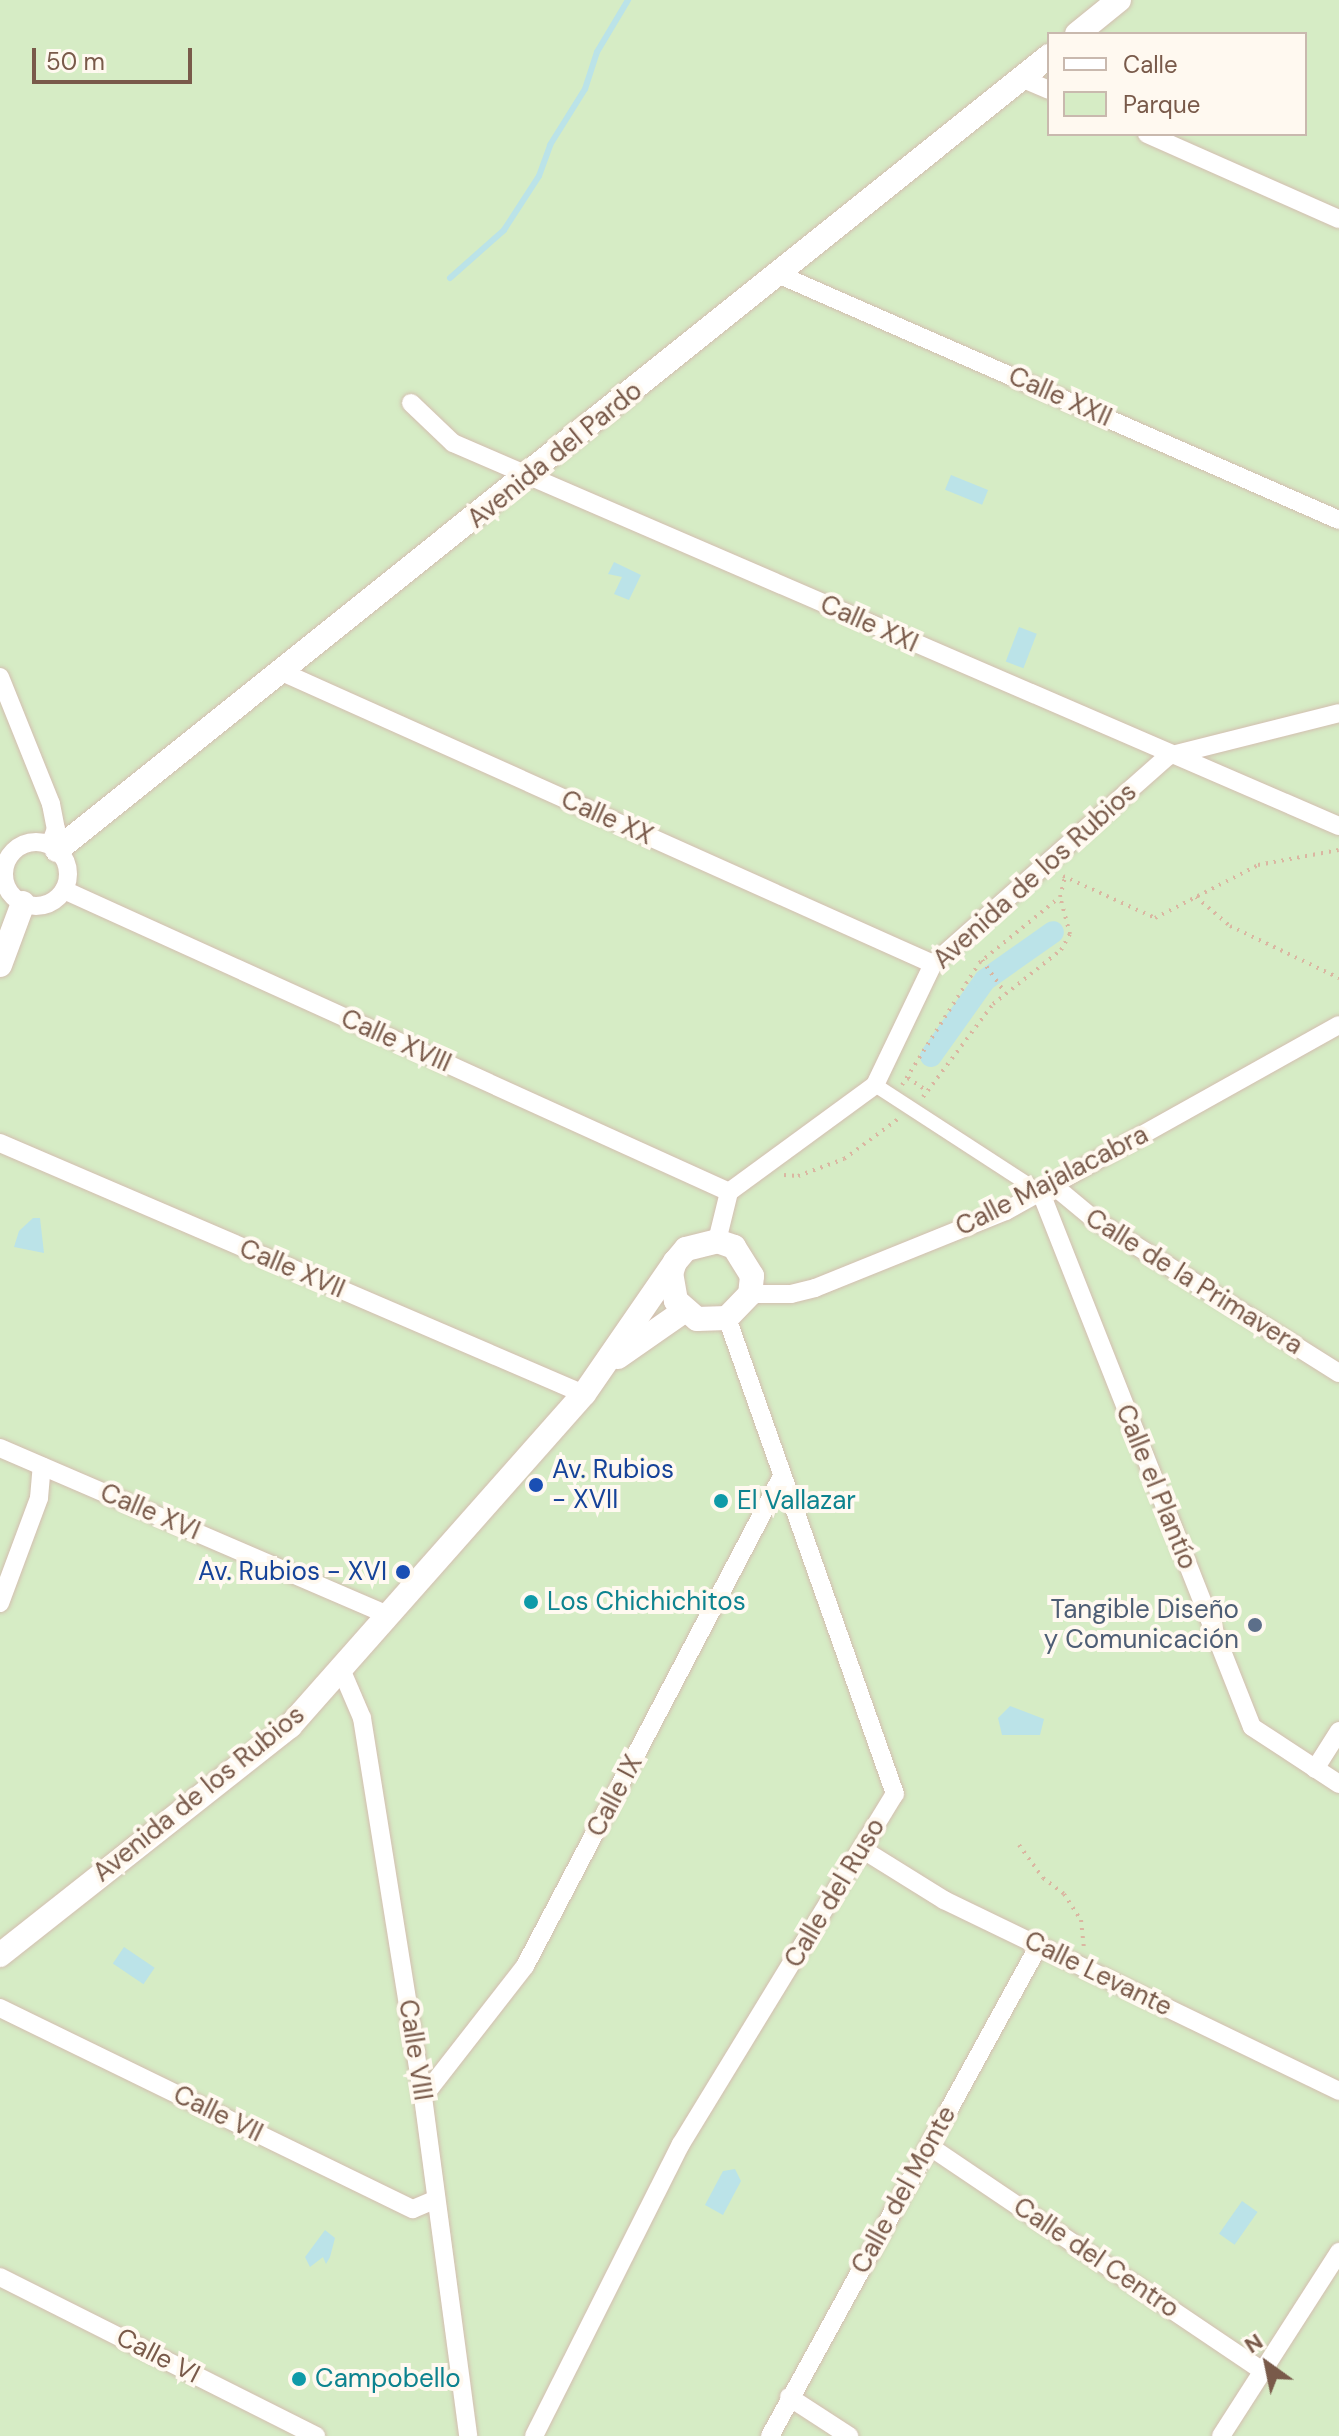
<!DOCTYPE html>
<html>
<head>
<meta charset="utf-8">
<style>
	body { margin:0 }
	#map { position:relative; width:1339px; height:2436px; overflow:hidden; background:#fdf5e8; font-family:"DM Sans",sans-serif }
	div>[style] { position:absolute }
	.green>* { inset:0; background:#d6ecc5 }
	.water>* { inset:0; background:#bbe3e8; transform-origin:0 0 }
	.stream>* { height:6px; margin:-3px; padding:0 3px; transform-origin:3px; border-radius:3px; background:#bbe3e8 }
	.canal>* { height:22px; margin:-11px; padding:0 11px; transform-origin:11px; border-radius:11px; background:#bbe3e8 }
	.path>* { height:4px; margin-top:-2px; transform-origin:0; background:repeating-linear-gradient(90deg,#dab6a1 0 2px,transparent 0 8px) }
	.roads { filter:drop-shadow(0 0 2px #d3beb0) drop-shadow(0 0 2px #d3beb0) }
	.pedestrian>* { height:14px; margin:-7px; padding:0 7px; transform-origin:7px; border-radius:7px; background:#fff }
	.minor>* { height:18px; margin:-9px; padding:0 9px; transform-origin:9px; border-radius:9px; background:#fff }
	.minor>.ring { margin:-9px; padding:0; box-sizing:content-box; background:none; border:18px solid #fff; border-radius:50% }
	.tertiary>* { height:24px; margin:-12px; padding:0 12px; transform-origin:12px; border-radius:12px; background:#fff }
	.dots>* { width:22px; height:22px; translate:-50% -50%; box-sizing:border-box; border:4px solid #fff9f0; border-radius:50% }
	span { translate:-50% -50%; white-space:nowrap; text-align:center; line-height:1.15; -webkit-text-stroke:8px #fff9f0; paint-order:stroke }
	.street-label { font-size:26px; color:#795a4a }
	.transit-label { font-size:26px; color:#164399 }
	.left { translate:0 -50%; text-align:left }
	.right { translate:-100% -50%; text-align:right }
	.culture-label { font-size:26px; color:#0d838f }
	.service-label { font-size:26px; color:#4e5e75 }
	.legend { position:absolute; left:1047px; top:32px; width:260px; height:104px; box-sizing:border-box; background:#fff9f0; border:2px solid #c9b9ae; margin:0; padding:10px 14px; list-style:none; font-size:24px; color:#795a4a }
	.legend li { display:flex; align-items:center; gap:16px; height:40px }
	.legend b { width:40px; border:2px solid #c9b9ae }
	.north { position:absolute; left:1227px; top:2324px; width:80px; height:80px; -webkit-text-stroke:6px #fff9f0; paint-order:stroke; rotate:327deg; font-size:22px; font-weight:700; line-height:32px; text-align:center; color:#795a4a }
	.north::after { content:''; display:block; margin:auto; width:28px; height:36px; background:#795a4a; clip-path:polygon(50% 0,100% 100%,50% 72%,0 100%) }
	.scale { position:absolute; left:32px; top:48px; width:160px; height:36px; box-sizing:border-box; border:4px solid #795a4a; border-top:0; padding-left:10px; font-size:24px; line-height:28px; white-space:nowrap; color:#795a4a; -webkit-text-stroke:6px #fff9f0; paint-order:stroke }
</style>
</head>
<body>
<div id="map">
	<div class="green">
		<i style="clip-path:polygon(evenodd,0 0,1339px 0,1339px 2436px,0 2436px,0 0,1049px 34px,1305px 34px,1305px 134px,1049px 134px,1049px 34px)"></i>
	</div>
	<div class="water">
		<i style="left:951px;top:475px;width:40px;height:16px;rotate:22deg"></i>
		<i style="clip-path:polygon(614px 562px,641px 575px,629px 600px,614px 594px,622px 577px,608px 574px)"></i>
		<i style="left:1019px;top:627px;width:19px;height:37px;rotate:21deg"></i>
		<i style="clip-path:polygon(33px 1218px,40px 1218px,44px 1253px,14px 1247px,19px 1231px)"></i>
		<i style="clip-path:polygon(1010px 1706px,1044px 1719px,1040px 1735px,1002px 1735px,998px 1718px)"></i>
		<i style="left:124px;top:1947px;width:37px;height:20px;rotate:34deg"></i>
		<i style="clip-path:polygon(735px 2169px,741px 2181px,723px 2215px,705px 2205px,723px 2171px)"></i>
		<i style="left:1242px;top:2201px;width:19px;height:40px;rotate:35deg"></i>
		<i style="clip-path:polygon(325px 2230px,335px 2238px,330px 2257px,326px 2264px,323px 2257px,310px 2267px,305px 2257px)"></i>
	</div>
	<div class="stream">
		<i style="left:450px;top:278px;width:72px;rotate:-41.6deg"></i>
		<i style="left:504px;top:230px;width:64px;rotate:-57.1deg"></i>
		<i style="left:539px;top:176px;width:33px;rotate:-70deg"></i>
		<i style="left:550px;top:145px;width:66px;rotate:-58deg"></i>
		<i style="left:585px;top:89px;width:39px;rotate:-72deg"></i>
		<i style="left:597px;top:52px;width:61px;rotate:-59.2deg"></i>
	</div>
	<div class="canal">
		<i style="left:931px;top:1056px;width:93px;rotate:-54.6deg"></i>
		<i style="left:985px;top:980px;width:83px;rotate:-35.2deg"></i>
	</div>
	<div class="path">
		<i style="left:1063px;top:876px;width:101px;rotate:24.5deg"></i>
		<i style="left:1155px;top:918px;width:116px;rotate:-27.2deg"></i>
		<i style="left:1258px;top:865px;width:82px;rotate:-10.5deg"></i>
		<i style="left:1196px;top:897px;width:45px;rotate:40.5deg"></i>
		<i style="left:1230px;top:926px;width:121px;rotate:25.5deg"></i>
		<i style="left:982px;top:960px;width:39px;rotate:55deg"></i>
		<i style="left:908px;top:1078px;width:23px;rotate:34deg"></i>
		<i style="left:902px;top:1085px;width:144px;rotate:-57.7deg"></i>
		<i style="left:979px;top:963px;width:104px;rotate:-39.2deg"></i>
		<i style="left:923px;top:1097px;width:116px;rotate:-53deg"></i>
		<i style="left:993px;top:1004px;width:87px;rotate:-38.5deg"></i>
		<i style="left:1061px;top:950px;width:18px;rotate:-61deg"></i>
		<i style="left:1070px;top:934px;width:38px;rotate:-105deg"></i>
		<i style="left:1060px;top:897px;width:21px;rotate:-76deg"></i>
		<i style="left:784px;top:1175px;width:14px;rotate:4deg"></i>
		<i style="left:798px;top:1176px;width:49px;rotate:-20.3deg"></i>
		<i style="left:844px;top:1159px;width:67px;rotate:-36.5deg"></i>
		<i style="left:1019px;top:1845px;width:41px;rotate:54deg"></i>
		<i style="left:1043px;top:1878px;width:26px;rotate:37deg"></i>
		<i style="left:1064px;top:1894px;width:31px;rotate:57deg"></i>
		<i style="left:1081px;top:1920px;width:27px;rotate:84deg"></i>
	</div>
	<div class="roads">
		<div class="pedestrian">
			<i style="left:875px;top:1085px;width:198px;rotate:33deg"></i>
		</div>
		<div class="minor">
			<i style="left:1021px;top:78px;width:30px;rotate:23deg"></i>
			<i style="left:1147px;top:134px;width:210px;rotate:23.9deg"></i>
			<i style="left:780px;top:275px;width:610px;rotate:23.67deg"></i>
			<i style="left:411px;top:403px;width:58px;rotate:43.6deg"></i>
			<i style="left:453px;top:443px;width:965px;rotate:23.38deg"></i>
			<i style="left:282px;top:672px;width:713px;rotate:24.16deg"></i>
			<i style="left:0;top:677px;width:137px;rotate:68.1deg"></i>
			<i style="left:51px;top:804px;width:25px;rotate:79deg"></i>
			<i style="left:56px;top:829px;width:17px;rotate:111deg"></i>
			<i class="ring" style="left:4px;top:842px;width:46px;height:46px"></i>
			<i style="left:64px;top:890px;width:730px;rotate:24.42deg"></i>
			<i style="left:0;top:1143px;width:636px;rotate:23.26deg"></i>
			<i style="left:1054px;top:1186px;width:53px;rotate:39.7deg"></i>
			<i style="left:1095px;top:1220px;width:288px;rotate:32.1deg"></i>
			<i style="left:1041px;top:1193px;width:574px;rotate:68.44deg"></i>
			<i style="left:1252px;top:1727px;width:104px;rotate:33.2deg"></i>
			<i style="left:717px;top:1241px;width:50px;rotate:-76.2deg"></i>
			<i style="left:729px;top:1192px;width:181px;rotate:-36.2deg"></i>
			<i style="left:875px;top:1085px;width:134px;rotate:-64.4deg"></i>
			<i style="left:933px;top:964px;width:314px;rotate:-41.5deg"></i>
			<i style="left:1168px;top:756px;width:176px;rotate:-14.1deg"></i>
			<i style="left:750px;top:1294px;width:41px"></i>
			<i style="left:791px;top:1294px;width:25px;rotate:-14deg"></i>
			<i style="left:815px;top:1288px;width:206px;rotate:-22deg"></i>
			<i style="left:1006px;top:1211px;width:381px;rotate:-29.2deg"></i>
			<i style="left:0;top:1448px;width:421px;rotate:23.3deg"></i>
			<i style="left:0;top:1603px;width:112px;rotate:-69.6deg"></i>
			<i style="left:39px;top:1498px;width:32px;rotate:-85deg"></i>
			<i style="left:341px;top:1669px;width:53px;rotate:66.8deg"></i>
			<i style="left:362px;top:1718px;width:384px;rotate:80.9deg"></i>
			<i style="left:423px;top:2097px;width:342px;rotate:82.4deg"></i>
			<i style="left:1315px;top:1769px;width:45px;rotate:-57.7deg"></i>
			<i style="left:862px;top:1849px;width:97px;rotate:31.9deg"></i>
			<i style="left:944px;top:1900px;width:439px;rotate:25.8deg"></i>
			<i style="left:0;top:2008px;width:459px;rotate:26deg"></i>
			<i style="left:413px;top:2209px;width:25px;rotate:-23deg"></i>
			<i style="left:423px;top:2097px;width:166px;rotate:-52.1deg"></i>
			<i style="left:525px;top:1966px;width:551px;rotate:-62.32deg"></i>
			<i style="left:929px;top:2146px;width:403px;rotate:34deg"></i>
			<i style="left:0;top:2277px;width:354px;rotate:26.7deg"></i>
			<i style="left:789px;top:2397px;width:72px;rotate:33deg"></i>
			<i style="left:534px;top:2436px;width:327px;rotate:-63.3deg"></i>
			<i style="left:681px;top:2144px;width:410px;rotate:-58.6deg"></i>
			<i style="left:895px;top:1794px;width:505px;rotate:-109.44deg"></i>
			<i style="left:770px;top:2436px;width:560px;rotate:-61.28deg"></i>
			<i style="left:1221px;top:2436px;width:219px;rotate:-57.3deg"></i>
		</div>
		<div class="tertiary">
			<i style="left:1077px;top:34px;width:54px;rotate:-39deg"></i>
			<i style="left:57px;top:850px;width:1271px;rotate:-38.67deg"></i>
			<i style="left:0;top:965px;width:66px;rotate:-69.6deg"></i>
			<i style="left:618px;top:1357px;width:80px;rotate:-34.9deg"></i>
			<i style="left:0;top:1955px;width:370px;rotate:-38.3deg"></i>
			<i style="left:290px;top:1726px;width:443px;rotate:-48.5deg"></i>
			<i style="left:584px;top:1394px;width:160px;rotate:-55.4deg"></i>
			<i style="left:675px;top:1262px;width:17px;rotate:-50deg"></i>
			<i style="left:686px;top:1249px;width:32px;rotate:-14deg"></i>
			<i style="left:717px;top:1241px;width:18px;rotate:19deg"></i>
			<i style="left:734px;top:1247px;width:34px;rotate:58deg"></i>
			<i style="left:752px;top:1276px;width:18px;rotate:96deg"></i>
			<i style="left:750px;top:1294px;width:33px;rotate:134deg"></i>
			<i style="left:727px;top:1318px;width:30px;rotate:178deg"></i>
			<i style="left:697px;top:1319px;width:28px;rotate:-139deg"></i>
			<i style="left:676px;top:1301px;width:27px;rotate:-100deg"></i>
			<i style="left:671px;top:1274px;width:13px;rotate:-72deg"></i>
		</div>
	</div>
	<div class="dots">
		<i style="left:536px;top:1485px;background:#1a4fb4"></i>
		<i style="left:721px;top:1501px;background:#0f9aa8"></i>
		<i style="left:403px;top:1572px;background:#1a4fb4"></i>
		<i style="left:531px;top:1602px;background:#0f9aa8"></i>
		<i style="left:1255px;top:1625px;background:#5c6f8a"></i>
		<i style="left:299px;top:2379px;background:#0f9aa8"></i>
	</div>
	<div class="street-label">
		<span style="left:1060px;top:397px;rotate:24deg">Calle XXII</span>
		<span style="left:555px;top:455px;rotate:-39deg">Avenida del Pardo</span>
		<span style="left:869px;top:624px;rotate:24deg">Calle XXI</span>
		<span style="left:607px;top:818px;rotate:24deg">Calle XX</span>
		<span style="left:1035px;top:876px;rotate:-42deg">Avenida de los Rubios</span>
		<span style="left:396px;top:1041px;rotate:24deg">Calle XVIII</span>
		<span style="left:1052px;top:1181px;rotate:-27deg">Calle Majalacabra</span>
		<span style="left:292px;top:1269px;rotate:23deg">Calle XVII</span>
		<span style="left:1194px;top:1282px;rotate:32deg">Calle de la Primavera</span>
		<span style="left:1156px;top:1487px;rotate:68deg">Calle el Plantío</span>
		<span style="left:150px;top:1512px;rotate:23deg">Calle XVI</span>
		<span style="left:199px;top:1794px;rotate:-39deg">Avenida de los Rubios</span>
		<span style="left:615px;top:1796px;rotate:-62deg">Calle IX</span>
		<span style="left:835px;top:1893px;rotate:-59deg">Calle del Ruso</span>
		<span style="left:1098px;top:1974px;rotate:26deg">Calle Levante</span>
		<span style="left:415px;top:2050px;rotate:81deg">Calle VIII</span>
		<span style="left:218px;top:2114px;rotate:26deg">Calle VII</span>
		<span style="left:904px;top:2190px;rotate:-61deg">Calle del Monte</span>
		<span style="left:1096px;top:2258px;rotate:34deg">Calle del Centro</span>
		<span style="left:158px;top:2356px;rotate:27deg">Calle VI</span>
	</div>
	<div class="transit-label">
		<span class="left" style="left:552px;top:1485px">Av. Rubios<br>- XVII</span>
		<span class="right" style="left:387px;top:1572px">Av. Rubios - XVI</span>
	</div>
	<div class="culture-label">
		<span class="left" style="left:737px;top:1501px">El Vallazar</span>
		<span class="left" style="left:547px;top:1602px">Los Chichichitos</span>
		<span class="left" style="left:315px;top:2379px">Campobello</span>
	</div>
	<div class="service-label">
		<span class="right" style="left:1239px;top:1625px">Tangible Diseño<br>y Comunicación</span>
	</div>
	<ul class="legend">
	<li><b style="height:10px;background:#fff"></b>Calle</li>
	<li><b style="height:22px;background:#d6ecc5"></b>Parque</li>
	</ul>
	<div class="north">N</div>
	<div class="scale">50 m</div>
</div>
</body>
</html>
